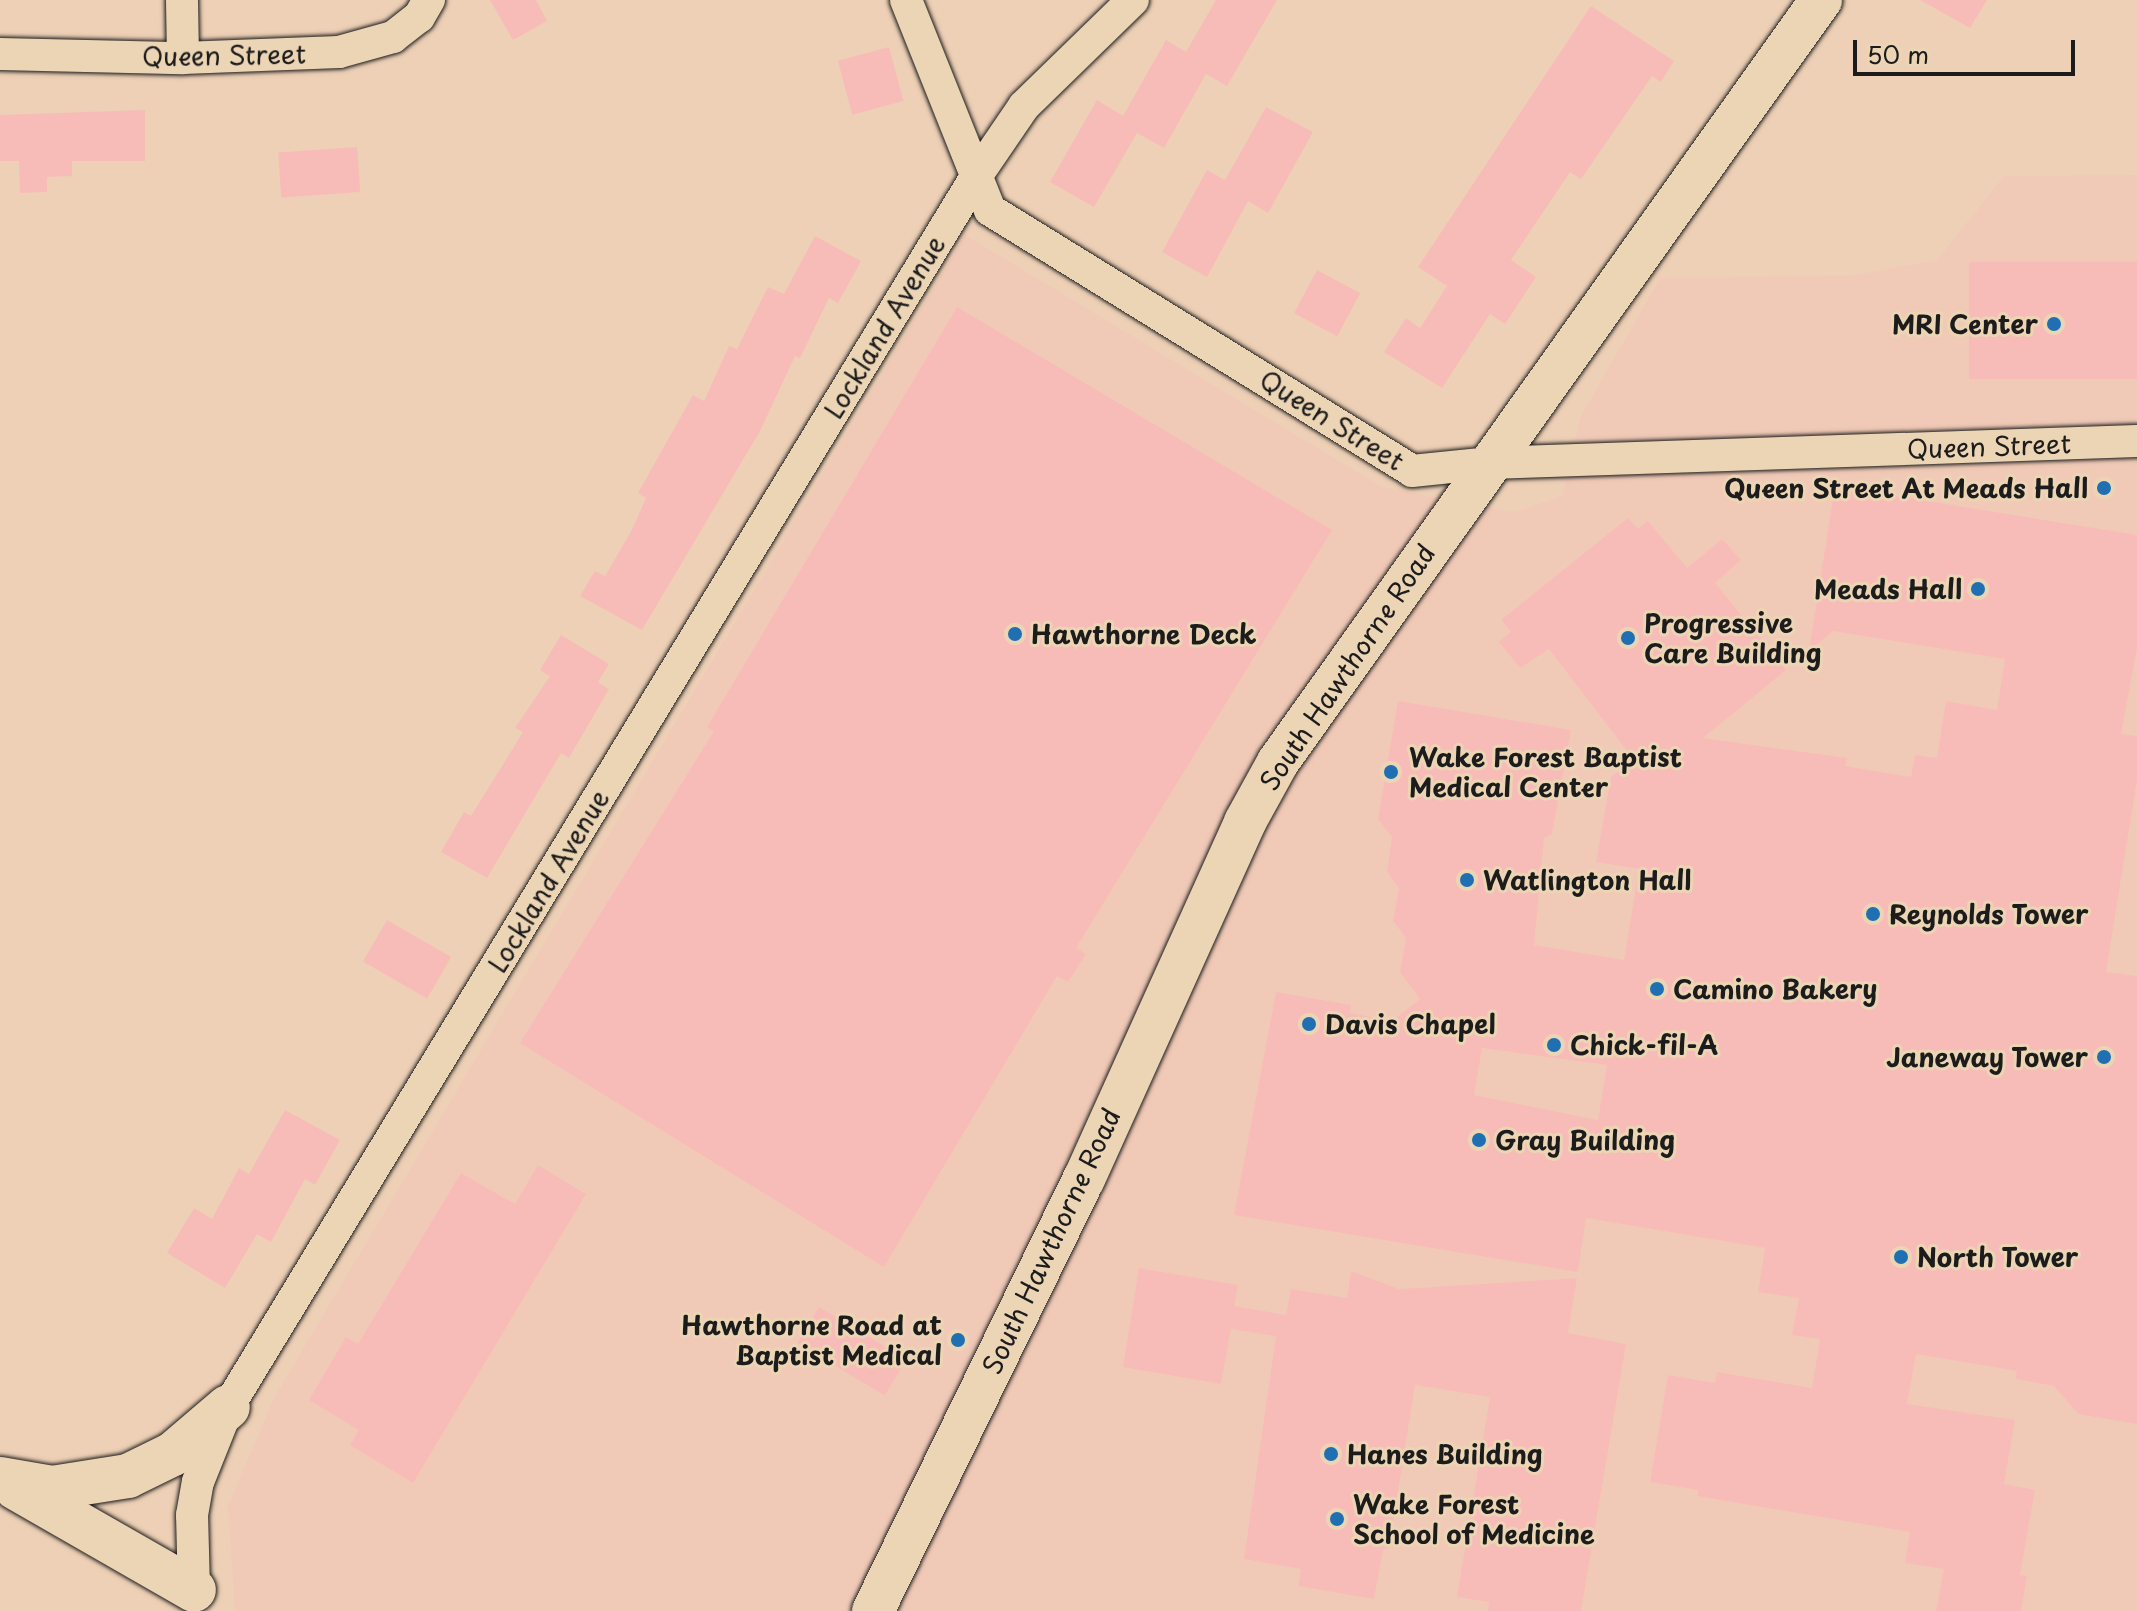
<!DOCTYPE html>
<html>
<head>
<meta charset="utf-8">
<style>
	body { margin:0 }
	#map { position:relative; width:2137px; height:1611px; overflow:hidden; background:#eed0b6; font-family:"Playpen Sans",sans-serif }
	div>[style] { position:absolute }
	.built>* { inset:0; background:#f1cab7 }
	.building>* { inset:0; background:#f8bcb8; transform-origin:0 0 }
	.roads { filter:drop-shadow(0 0 2px #1c1c1c) drop-shadow(0 0 2px #1c1c1c) }
	.minor>* { height:32px; margin:-16px; padding:0 16px; transform-origin:16px; border-radius:16px; background:#ecd5b5 }
	.major>* { height:42px; margin:-21px; padding:0 21px; transform-origin:21px; border-radius:21px; background:#ecd5b5 }
	.highway>* { height:44px; margin:-22px; padding:0 22px; transform-origin:22px; border-radius:22px; background:#ecd5b5 }
	.dots>* { width:22px; height:22px; translate:-50% -50%; box-sizing:border-box; border:4px solid #ecd5b5; border-radius:50% }
	span { translate:-50% -50%; white-space:nowrap; text-align:center; line-height:1.15; -webkit-text-stroke:6px #ecd5b5; paint-order:stroke }
	.street-label { font-size:26px; color:#1c1c1c }
	.poi-label { font-size:26px; color:#1c1c1c; font-weight:700 }
	.right { translate:-100% -50%; text-align:right }
	.left { translate:0 -50%; text-align:left }
	.scale { position:absolute; left:1853px; top:40px; width:222px; height:36px; box-sizing:border-box; border:4px solid #1c1c1c; border-top:0; padding-left:10px; font-size:24px; line-height:28px; white-space:nowrap; color:#1c1c1c; -webkit-text-stroke:6px #ecd5b5; paint-order:stroke }
</style>
</head>
<body>
<div id="map">
	<div class="built">
		<i style="clip-path:polygon(2137px 175px,2137px 1611px,235px 1611px,228px 1506px,274px 1398px,965px 235px,1382px 487px,1515px 512px,1562px 496px,1581px 416px,1660px 278px,1854px 275px,1937px 260px,2004px 176px)"></i>
	</div>
	<div class="building">
		<i style="clip-path:polygon(490px 0,536px 0,547px 21px,513px 40px)"></i>
		<i style="clip-path:polygon(1216px 0,1277px 0,1227px 86px,1206px 74px,1164px 148px,1137px 133px,1094px 207px,1050px 182px,1097px 100px,1123px 116px,1166px 40px,1186px 52px)"></i>
		<i style="clip-path:polygon(1920px 0,1987px 0,1970px 28px)"></i>
		<i style="clip-path:polygon(1591px 6px,1674px 61px,1661px 82px,1652px 76px,1581px 179px,1570px 172px,1511px 260px,1536px 277px,1505px 324px,1490px 314px,1442px 388px,1384px 352px,1406px 318px,1420px 328px,1447px 286px,1418px 267px)"></i>
		<i style="left:889px;top:47px;width:56px;height:53px;rotate:75deg"></i>
		<i style="clip-path:polygon(1266px 107px,1313px 132px,1268px 213px,1248px 201px,1207px 277px,1162px 252px,1207px 170px,1225px 180px)"></i>
		<i style="clip-path:polygon(145px 110px,145px 161px,72px 161px,72px 176px,47px 177px,47px 192px,20px 193px,19px 161px,0 161px,0 115px)"></i>
		<i style="left:357px;top:147px;width:45px;height:79px;rotate:86deg"></i>
		<i style="clip-path:polygon(815px 236px,861px 261px,838px 303px,829px 298px,800px 358px,795px 356px,760px 431px,642px 630px,580px 596px,595px 571px,605px 576px,632px 530px,646px 498px,638px 493px,693px 395px,704px 401px,729px 346px,737px 349px,768px 287px,784px 294px)"></i>
		<i style="left:2137px;top:262px;width:117px;height:168px;rotate:90deg"></i>
		<i style="left:1317px;top:270px;width:49px;height:49px;rotate:28deg"></i>
		<i style="clip-path:polygon(957px 307px,1332px 530px,1076px 948px,1086px 954px,1068px 982px,1057px 976px,884px 1267px,520px 1043px,714px 731px,707px 727px)"></i>
		<i style="clip-path:polygon(evenodd,1835px 486px,2137px 535px,2137px 648px,2121px 734px,2137px 736px,2137px 780px,2106px 972px,2137px 976px,2137px 1424px,2078px 1414px,2054px 1386px,2016px 1379px,2017px 1371px,1916px 1354px,1907px 1404px,2015px 1420px,2004px 1484px,2035px 1490px,2020px 1575px,2027px 1576px,2021px 1611px,1936px 1611px,1944px 1569px,1905px 1563px,1910px 1532px,1697px 1496px,1698px 1490px,1650px 1482px,1668px 1375px,1715px 1383px,1717px 1372px,1812px 1388px,1820px 1339px,1792px 1335px,1799px 1298px,1758px 1292px,1765px 1248px,1586px 1218px,1578px 1272px,1234px 1215px,1276px 992px,1351px 1005px,1350px 1013px,1392px 1021px,1420px 999px,1400px 972px,1406px 938px,1393px 921px,1399px 889px,1387px 871px,1392px 837px,1378px 819px,1398px 701px,1571px 730px,1552px 834px,1544px 838px,1534px 945px,1624px 960px,1639px 869px,1596px 862px,1611px 777px,1634px 760px,1549px 649px,1520px 668px,1499px 642px,1511px 632px,1501px 620px,1628px 518px,1638px 529px,1648px 521px,1687px 568px,1722px 539px,1741px 560px,1715px 583px,1786px 670px,1703px 738px,1847px 758px,1845px 766px,1911px 777px,1915px 755px,1937px 758px,1946px 701px,1997px 710px,2005px 659px,1833px 631px,1809px 651px,1835px 486px,1482px 1048px,1607px 1065px,1598px 1120px,1474px 1095px,1482px 1048px)"></i>
		<i style="clip-path:polygon(561px 635px,609px 664px,598px 682px,609px 689px,569px 758px,561px 753px,487px 878px,441px 852px,464px 812px,471px 816px,523px 732px,515px 728px,550px 676px,540px 670px)"></i>
		<i style="left:387px;top:920px;width:74px;height:48px;rotate:30deg"></i>
		<i style="clip-path:polygon(285px 1110px,340px 1140px,315px 1185px,305px 1179px,271px 1242px,257px 1234px,225px 1288px,167px 1253px,194px 1208px,212px 1219px,239px 1168px,249px 1174px)"></i>
		<i style="clip-path:polygon(538px 1165px,586px 1194px,413px 1483px,350px 1445px,359px 1430px,309px 1400px,346px 1337px,358px 1344px,461px 1173px,515px 1204px)"></i>
		<i style="clip-path:polygon(1139px 1268px,1238px 1285px,1234px 1306px,1286px 1315px,1291px 1289px,1347px 1298px,1351px 1271px,1399px 1289px,1577px 1278px,1568px 1333px,1626px 1344px,1581px 1611px,1488px 1611px,1489px 1602px,1457px 1597px,1490px 1397px,1415px 1385px,1389px 1548px,1383px 1550px,1374px 1599px,1298px 1586px,1301px 1569px,1244px 1559px,1276px 1336px,1231px 1329px,1221px 1384px,1123px 1367px)"></i>
		<i style="left:819px;top:1307px;width:102px;height:42px;rotate:31deg"></i>
	</div>
	<div class="roads">
		<div class="minor">
			<i style="left:182px;top:0;width:58px;rotate:89deg"></i>
			<i style="left:906px;top:0;width:226px;rotate:68.2deg"></i>
			<i style="left:990px;top:210px;width:496px;rotate:31.7deg"></i>
			<i style="left:1412px;top:471px;width:77px;rotate:-5.9deg"></i>
			<i style="left:1489px;top:463px;width:648px;rotate:-1.94deg"></i>
			<i style="left:0;top:54px;width:183px;rotate:1.3deg"></i>
			<i style="left:183px;top:58px;width:156px;rotate:-2.2deg"></i>
			<i style="left:339px;top:52px;width:56px;rotate:-15.5deg"></i>
			<i style="left:393px;top:37px;width:33px;rotate:-38deg"></i>
			<i style="left:419px;top:17px;width:20px;rotate:-60deg"></i>
			<i style="left:194px;top:1590px;width:75px;rotate:-91.5deg"></i>
			<i style="left:192px;top:1515px;width:34px;rotate:-80deg"></i>
			<i style="left:198px;top:1482px;width:81px;rotate:-68.2deg"></i>
			<i style="left:228px;top:1407px;width:1442px;rotate:-58.7deg"></i>
			<i style="left:977px;top:175px;width:83px;rotate:-55.7deg"></i>
			<i style="left:1024px;top:106px;width:152px;rotate:-44.2deg"></i>
		</div>
		<div class="major">
			<i style="left:873px;top:1611px;width:481px;rotate:-64deg"></i>
			<i style="left:1084px;top:1179px;width:392px;rotate:-65.7deg"></i>
			<i style="left:1245px;top:822px;width:68px;rotate:-61.2deg"></i>
			<i style="left:1278px;top:762px;width:936px;rotate:-54.53deg"></i>
		</div>
		<div class="highway">
			<i style="left:0;top:1479px;width:53px;rotate:9.8deg"></i>
			<i style="left:52px;top:1488px;width:77px;rotate:-9deg"></i>
			<i style="left:128px;top:1476px;width:50px;rotate:-26.1deg"></i>
			<i style="left:173px;top:1454px;width:72px;rotate:-40.5deg"></i>
			<i style="left:16px;top:1488px;width:205px;rotate:29.8deg"></i>
		</div>
	</div>
	<div class="dots">
		<i style="left:2054px;top:324px;background:#1f6fb2"></i>
		<i style="left:2104px;top:488px;background:#1f6fb2"></i>
		<i style="left:1978px;top:589px;background:#1f6fb2"></i>
		<i style="left:1015px;top:634px;background:#1f6fb2"></i>
		<i style="left:1628px;top:638px;background:#1f6fb2"></i>
		<i style="left:1391px;top:772px;background:#1f6fb2"></i>
		<i style="left:1467px;top:880px;background:#1f6fb2"></i>
		<i style="left:1873px;top:914px;background:#1f6fb2"></i>
		<i style="left:1657px;top:989px;background:#1f6fb2"></i>
		<i style="left:1309px;top:1024px;background:#1f6fb2"></i>
		<i style="left:1554px;top:1045px;background:#1f6fb2"></i>
		<i style="left:2104px;top:1057px;background:#1f6fb2"></i>
		<i style="left:1479px;top:1140px;background:#1f6fb2"></i>
		<i style="left:1901px;top:1257px;background:#1f6fb2"></i>
		<i style="left:958px;top:1340px;background:#1f6fb2"></i>
		<i style="left:1331px;top:1454px;background:#1f6fb2"></i>
		<i style="left:1337px;top:1519px;background:#1f6fb2"></i>
	</div>
	<div class="street-label">
		<span style="left:224px;top:55px;rotate:-1deg">Queen Street</span>
		<span style="left:884px;top:327px;rotate:-59deg">Lockland Avenue</span>
		<span style="left:1332px;top:420px;rotate:32deg">Queen Street</span>
		<span style="left:1989px;top:446px;rotate:-2deg">Queen Street</span>
		<span style="left:1347px;top:667px;rotate:-56deg">South Hawthorne Road</span>
		<span style="left:548px;top:881px;rotate:-59deg">Lockland Avenue</span>
		<span style="left:1051px;top:1241px;rotate:-65deg">South Hawthorne Road</span>
	</div>
	<div class="poi-label">
		<span class="right" style="left:2038px;top:324px">MRI Center</span>
		<span class="right" style="left:2088px;top:488px">Queen Street At Meads Hall</span>
		<span class="right" style="left:1962px;top:589px">Meads Hall</span>
		<span class="left" style="left:1644px;top:638px">Progressive<br>Care Building</span>
		<span class="left" style="left:1031px;top:634px">Hawthorne Deck</span>
		<span class="left" style="left:1409px;top:772px">Wake Forest Baptist<br>Medical Center</span>
		<span class="left" style="left:1483px;top:880px">Watlington Hall</span>
		<span class="left" style="left:1889px;top:914px">Reynolds Tower</span>
		<span class="left" style="left:1673px;top:989px">Camino Bakery</span>
		<span class="left" style="left:1325px;top:1024px">Davis Chapel</span>
		<span class="left" style="left:1570px;top:1045px">Chick-fil-A</span>
		<span class="right" style="left:2088px;top:1057px">Janeway Tower</span>
		<span class="left" style="left:1495px;top:1140px">Gray Building</span>
		<span class="left" style="left:1917px;top:1257px">North Tower</span>
		<span class="right" style="left:942px;top:1340px">Hawthorne Road at<br>Baptist Medical</span>
		<span class="left" style="left:1347px;top:1454px">Hanes Building</span>
		<span class="left" style="left:1353px;top:1519px">Wake Forest<br>School of Medicine</span>
	</div>
	<div class="scale">50 m</div>
</div>
</body>
</html>
